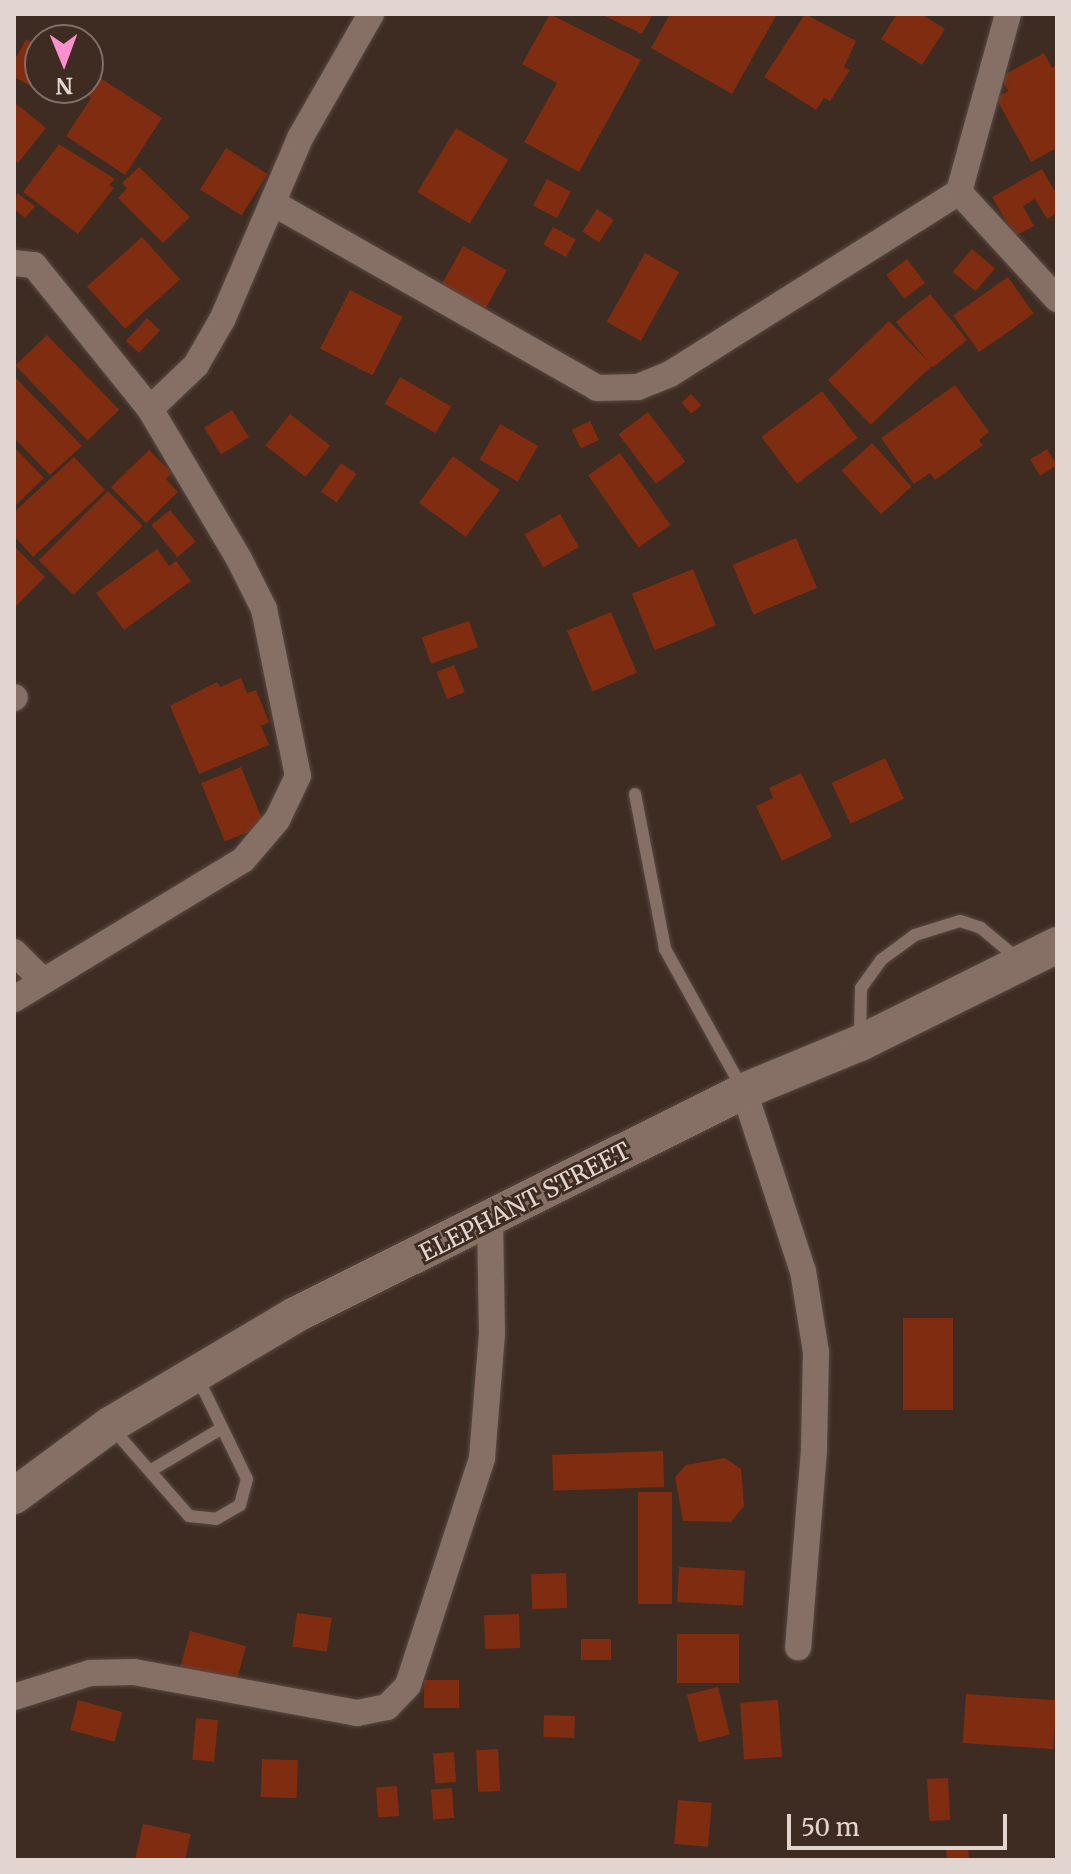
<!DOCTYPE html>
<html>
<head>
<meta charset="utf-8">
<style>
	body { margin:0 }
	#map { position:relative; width:1071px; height:1874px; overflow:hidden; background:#3e2b22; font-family:Merriweather,serif }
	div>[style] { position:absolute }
	.building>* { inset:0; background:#7f2c11; transform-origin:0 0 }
	.roads { filter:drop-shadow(0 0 2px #594942) drop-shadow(0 0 2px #594942) }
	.lane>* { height:12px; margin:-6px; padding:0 6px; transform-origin:6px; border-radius:6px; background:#867066 }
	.street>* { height:26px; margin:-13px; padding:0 13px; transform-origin:13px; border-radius:13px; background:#867066 }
	.secondary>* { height:36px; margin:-18px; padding:0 18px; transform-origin:18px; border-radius:18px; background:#867066 }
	span { translate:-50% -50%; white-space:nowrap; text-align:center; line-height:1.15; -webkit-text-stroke:6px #3e2b22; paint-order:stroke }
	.street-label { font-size:24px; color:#e2d5cf }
	.frame { position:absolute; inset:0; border:16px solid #e2d5cf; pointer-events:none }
	.north { position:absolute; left:24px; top:24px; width:80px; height:80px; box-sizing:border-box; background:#3e2b22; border:2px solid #806f67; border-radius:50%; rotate:179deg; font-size:22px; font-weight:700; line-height:32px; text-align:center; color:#e2d5cf }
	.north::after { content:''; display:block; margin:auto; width:28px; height:36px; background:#f790cd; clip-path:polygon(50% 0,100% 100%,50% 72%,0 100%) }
	.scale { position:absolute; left:787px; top:1814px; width:220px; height:36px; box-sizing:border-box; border:4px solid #e2d5cf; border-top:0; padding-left:10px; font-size:24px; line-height:28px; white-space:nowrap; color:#e2d5cf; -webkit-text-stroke:6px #3e2b22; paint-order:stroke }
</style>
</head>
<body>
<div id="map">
	<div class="building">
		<i style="clip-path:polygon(550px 14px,641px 60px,579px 172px,524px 142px,557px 83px,522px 64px)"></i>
		<i style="clip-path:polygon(601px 14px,653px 14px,642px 34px)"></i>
		<i style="clip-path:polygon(670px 14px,777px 14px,732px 94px,651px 48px)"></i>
		<i style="clip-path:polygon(805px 14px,856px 41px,844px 67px,850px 70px,830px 101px,824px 98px,816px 110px,764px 77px)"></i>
		<i style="clip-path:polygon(897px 14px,921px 14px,945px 29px,922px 65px,881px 39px)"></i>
		<i style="clip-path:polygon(26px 39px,40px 47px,40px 88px,56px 88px,52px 97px,14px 77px,14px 61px)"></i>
		<i style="clip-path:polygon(1044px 53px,1052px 68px,1057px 65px,1057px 148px,1031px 162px,996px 98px,1008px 91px,1000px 77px)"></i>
		<i style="clip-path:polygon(88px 70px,162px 118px,125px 175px,66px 136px,91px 98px,76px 88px,88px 88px)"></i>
		<i style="clip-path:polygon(14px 102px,46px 128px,18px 163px,14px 160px)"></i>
		<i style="left:456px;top:128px;width:61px;height:75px;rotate:31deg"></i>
		<i style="clip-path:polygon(59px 144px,115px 179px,109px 185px,114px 188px,78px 234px,23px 192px)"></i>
		<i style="left:226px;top:148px;width:49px;height:49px;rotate:32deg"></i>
		<i style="clip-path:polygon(139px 167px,190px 217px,163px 243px,118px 198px,127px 188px,122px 183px)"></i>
		<i style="clip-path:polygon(1042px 169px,1057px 195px,1057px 213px,1047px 219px,1035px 199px,1023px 206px,1034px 226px,1015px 236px,992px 197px)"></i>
		<i style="left:547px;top:179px;width:27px;height:30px;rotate:28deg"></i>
		<i style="clip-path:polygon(17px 193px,35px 206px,25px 218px,14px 209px)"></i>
		<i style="left:597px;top:209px;width:20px;height:27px;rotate:33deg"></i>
		<i style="left:553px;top:227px;width:26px;height:20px;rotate:29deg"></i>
		<i style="left:142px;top:237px;width:57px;height:74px;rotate:48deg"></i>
		<i style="left:463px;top:246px;width:50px;height:50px;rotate:29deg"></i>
		<i style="left:972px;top:249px;width:30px;height:30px;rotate:40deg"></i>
		<i style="left:645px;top:253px;width:39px;height:79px;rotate:29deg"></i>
		<i style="left:907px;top:259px;width:30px;height:26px;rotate:53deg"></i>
		<i style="left:1008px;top:277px;width:45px;height:67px;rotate:55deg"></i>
		<i style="left:350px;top:290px;width:59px;height:66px;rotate:27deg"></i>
		<i style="left:930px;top:294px;width:59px;height:44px;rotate:51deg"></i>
		<i style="left:147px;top:318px;width:18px;height:31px;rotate:43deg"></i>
		<i style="left:889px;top:321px;width:62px;height:85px;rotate:46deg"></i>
		<i style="left:47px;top:335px;width:104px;height:44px;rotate:46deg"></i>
		<i style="clip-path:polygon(14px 376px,82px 446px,50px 475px,14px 438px)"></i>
		<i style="left:400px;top:377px;width:59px;height:31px;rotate:30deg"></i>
		<i style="clip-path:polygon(955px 385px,989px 432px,979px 440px,983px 445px,935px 480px,930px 473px,914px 484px,881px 438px)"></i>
		<i style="left:822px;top:391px;width:59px;height:76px;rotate:53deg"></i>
		<i style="left:691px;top:394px;width:15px;height:13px;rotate:48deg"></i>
		<i style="left:232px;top:410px;width:32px;height:33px;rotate:58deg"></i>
		<i style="left:648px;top:412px;width:62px;height:37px;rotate:53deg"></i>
		<i style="left:290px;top:414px;width:51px;height:40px;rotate:38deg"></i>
		<i style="left:590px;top:421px;width:21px;height:20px;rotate:65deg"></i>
		<i style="left:500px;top:424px;width:44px;height:41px;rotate:30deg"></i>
		<i style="left:872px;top:443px;width:59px;height:41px;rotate:48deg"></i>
		<i style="clip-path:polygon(14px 447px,44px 478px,14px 507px)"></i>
		<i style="left:1047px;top:449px;width:19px;height:20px;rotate:58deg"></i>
		<i style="clip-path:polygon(149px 450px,172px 473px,166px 479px,178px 492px,146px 523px,111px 487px)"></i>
		<i style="left:620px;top:453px;width:88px;height:39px;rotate:55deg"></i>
		<i style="left:453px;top:456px;width:58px;height:58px;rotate:36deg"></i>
		<i style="clip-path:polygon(74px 457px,105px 490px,33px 557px,14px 536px,14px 512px)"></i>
		<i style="left:341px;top:463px;width:19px;height:35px;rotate:35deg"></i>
		<i style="left:108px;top:491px;width:49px;height:98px;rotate:45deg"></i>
		<i style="left:170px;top:510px;width:41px;height:24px;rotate:51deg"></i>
		<i style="left:560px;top:514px;width:38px;height:41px;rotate:60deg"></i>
		<i style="left:796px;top:538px;width:54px;height:69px;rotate:67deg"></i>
		<i style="clip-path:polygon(14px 546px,45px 577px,14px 608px)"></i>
		<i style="clip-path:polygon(157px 549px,169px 566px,176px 561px,191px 581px,124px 630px,96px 593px)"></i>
		<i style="left:693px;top:569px;width:61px;height:66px;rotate:68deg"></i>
		<i style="left:611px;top:612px;width:66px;height:48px;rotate:67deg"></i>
		<i style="left:469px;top:621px;width:28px;height:50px;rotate:71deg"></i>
		<i style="left:454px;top:665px;width:29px;height:19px;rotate:68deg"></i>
		<i style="clip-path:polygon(241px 678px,247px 693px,256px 690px,269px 722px,261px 726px,269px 745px,199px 774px,170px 706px,217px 682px,220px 687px)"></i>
		<i style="left:885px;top:758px;width:45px;height:59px;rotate:65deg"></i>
		<i style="left:241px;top:767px;width:63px;height:43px;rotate:68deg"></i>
		<i style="clip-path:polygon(801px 773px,832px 837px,782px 861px,756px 806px,773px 798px,769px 788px)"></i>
		<i style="left:903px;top:1318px;width:50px;height:92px"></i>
		<i style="left:663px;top:1451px;width:36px;height:111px;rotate:88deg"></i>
		<i style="clip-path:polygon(725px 1458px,741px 1469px,744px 1506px,731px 1522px,683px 1521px,675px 1477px,686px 1465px)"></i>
		<i style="left:638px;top:1492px;width:34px;height:112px"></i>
		<i style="left:679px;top:1567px;width:66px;height:35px;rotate:3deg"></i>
		<i style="left:566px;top:1573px;width:35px;height:35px;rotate:88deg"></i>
		<i style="left:297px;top:1613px;width:35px;height:34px;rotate:8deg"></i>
		<i style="left:519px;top:1614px;width:34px;height:35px;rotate:88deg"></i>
		<i style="left:190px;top:1631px;width:58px;height:39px;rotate:15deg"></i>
		<i style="left:677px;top:1634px;width:62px;height:49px"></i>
		<i style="left:581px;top:1639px;width:30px;height:21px"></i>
		<i style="left:424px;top:1680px;width:35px;height:28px"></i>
		<i style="left:718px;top:1687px;width:49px;height:32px;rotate:76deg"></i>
		<i style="left:966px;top:1694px;width:91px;height:49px;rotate:4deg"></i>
		<i style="left:78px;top:1700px;width:46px;height:31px;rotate:15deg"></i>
		<i style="left:778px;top:1700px;width:57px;height:38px;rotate:86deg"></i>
		<i style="left:544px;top:1715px;width:31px;height:22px;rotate:2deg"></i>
		<i style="left:196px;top:1718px;width:22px;height:42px;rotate:5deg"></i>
		<i style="left:498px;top:1749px;width:42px;height:22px;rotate:87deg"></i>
		<i style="left:454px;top:1752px;width:30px;height:21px;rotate:86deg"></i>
		<i style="left:262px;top:1759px;width:36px;height:38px;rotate:2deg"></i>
		<i style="left:948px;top:1778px;width:42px;height:21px;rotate:87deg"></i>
		<i style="left:397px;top:1786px;width:30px;height:21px;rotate:86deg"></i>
		<i style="left:452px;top:1788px;width:30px;height:21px;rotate:86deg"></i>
		<i style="left:678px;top:1800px;width:34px;height:44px;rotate:5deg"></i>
		<i style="clip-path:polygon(143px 1824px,191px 1834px,185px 1860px,135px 1860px)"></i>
		<i style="left:968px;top:1848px;width:12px;height:22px;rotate:85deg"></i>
	</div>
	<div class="roads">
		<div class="lane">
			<i style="left:635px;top:794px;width:158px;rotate:79deg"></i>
			<i style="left:665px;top:949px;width:159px;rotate:61deg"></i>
			<i style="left:860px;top:1036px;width:48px;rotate:-88.8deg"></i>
			<i style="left:861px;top:988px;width:34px;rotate:-54deg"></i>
			<i style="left:881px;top:960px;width:42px;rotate:-36.3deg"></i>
			<i style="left:915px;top:935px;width:47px;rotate:-17.3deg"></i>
			<i style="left:960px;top:921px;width:22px;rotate:18deg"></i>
			<i style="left:981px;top:928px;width:48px;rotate:40deg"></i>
			<i style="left:112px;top:1428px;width:117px;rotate:48.8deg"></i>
			<i style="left:189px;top:1516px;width:27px;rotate:6deg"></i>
			<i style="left:216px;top:1519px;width:28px;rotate:-30deg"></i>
			<i style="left:240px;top:1505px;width:27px;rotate:-75deg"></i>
			<i style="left:247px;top:1479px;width:112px;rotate:-115.9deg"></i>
			<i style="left:150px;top:1471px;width:84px;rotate:-30.8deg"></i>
		</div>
		<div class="street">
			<i style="left:959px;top:192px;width:145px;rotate:47.5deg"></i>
			<i style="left:273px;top:203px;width:373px;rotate:29.7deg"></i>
			<i style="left:597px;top:388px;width:41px;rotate:-1.4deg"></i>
			<i style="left:638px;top:387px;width:35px;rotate:-22deg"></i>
			<i style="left:670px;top:374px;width:342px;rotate:-32.2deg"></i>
			<i style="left:959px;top:192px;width:185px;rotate:-74.6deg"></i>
			<i style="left:14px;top:263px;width:20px;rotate:6deg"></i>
			<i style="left:34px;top:265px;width:185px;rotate:51.1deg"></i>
			<i style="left:150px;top:409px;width:174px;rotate:59.3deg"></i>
			<i style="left:239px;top:559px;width:56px;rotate:63.4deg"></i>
			<i style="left:264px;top:609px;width:170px;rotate:78.5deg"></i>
			<i style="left:298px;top:776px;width:49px;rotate:115.5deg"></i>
			<i style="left:277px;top:820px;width:52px;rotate:130.4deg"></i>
			<i style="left:243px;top:860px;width:268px;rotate:148.7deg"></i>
			<i style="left:150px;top:409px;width:64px;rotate:-43.7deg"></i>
			<i style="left:196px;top:365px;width:54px;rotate:-60.1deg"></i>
			<i style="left:223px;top:318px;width:196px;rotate:-66.8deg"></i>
			<i style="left:300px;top:138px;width:143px;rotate:-60.2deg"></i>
			<i style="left:14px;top:698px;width:1px;rotate:-45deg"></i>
			<i style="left:14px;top:952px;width:40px;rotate:45deg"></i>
			<i style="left:744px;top:1091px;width:189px;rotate:71.9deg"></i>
			<i style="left:803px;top:1271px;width:82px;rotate:80.9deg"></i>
			<i style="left:816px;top:1352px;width:98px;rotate:91.2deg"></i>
			<i style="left:814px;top:1450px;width:198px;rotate:94.6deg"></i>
			<i style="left:14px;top:1697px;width:80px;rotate:-17.5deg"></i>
			<i style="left:90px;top:1673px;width:44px;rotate:-1.3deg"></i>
			<i style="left:134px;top:1672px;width:227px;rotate:10.4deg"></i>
			<i style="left:357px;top:1713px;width:31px;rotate:-11deg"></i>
			<i style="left:387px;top:1707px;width:30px;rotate:-46deg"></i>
			<i style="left:408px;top:1685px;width:239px;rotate:-71.9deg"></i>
			<i style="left:482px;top:1458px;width:124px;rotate:-85.4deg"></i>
			<i style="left:492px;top:1334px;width:113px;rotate:-91deg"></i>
		</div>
		<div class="secondary">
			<i style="left:14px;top:1496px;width:119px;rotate:-36.5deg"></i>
			<i style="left:110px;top:1425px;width:215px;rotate:-30.7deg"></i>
			<i style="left:295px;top:1315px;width:502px;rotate:-26.51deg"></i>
			<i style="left:744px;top:1091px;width:126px;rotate:-22.5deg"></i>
			<i style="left:860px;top:1043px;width:220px;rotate:-26.4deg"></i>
		</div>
	</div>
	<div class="street-label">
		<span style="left:525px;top:1202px;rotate:-27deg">ELEPHANT STREET</span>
	</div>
	<div class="frame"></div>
	<div class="north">N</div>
	<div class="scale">50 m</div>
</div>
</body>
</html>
